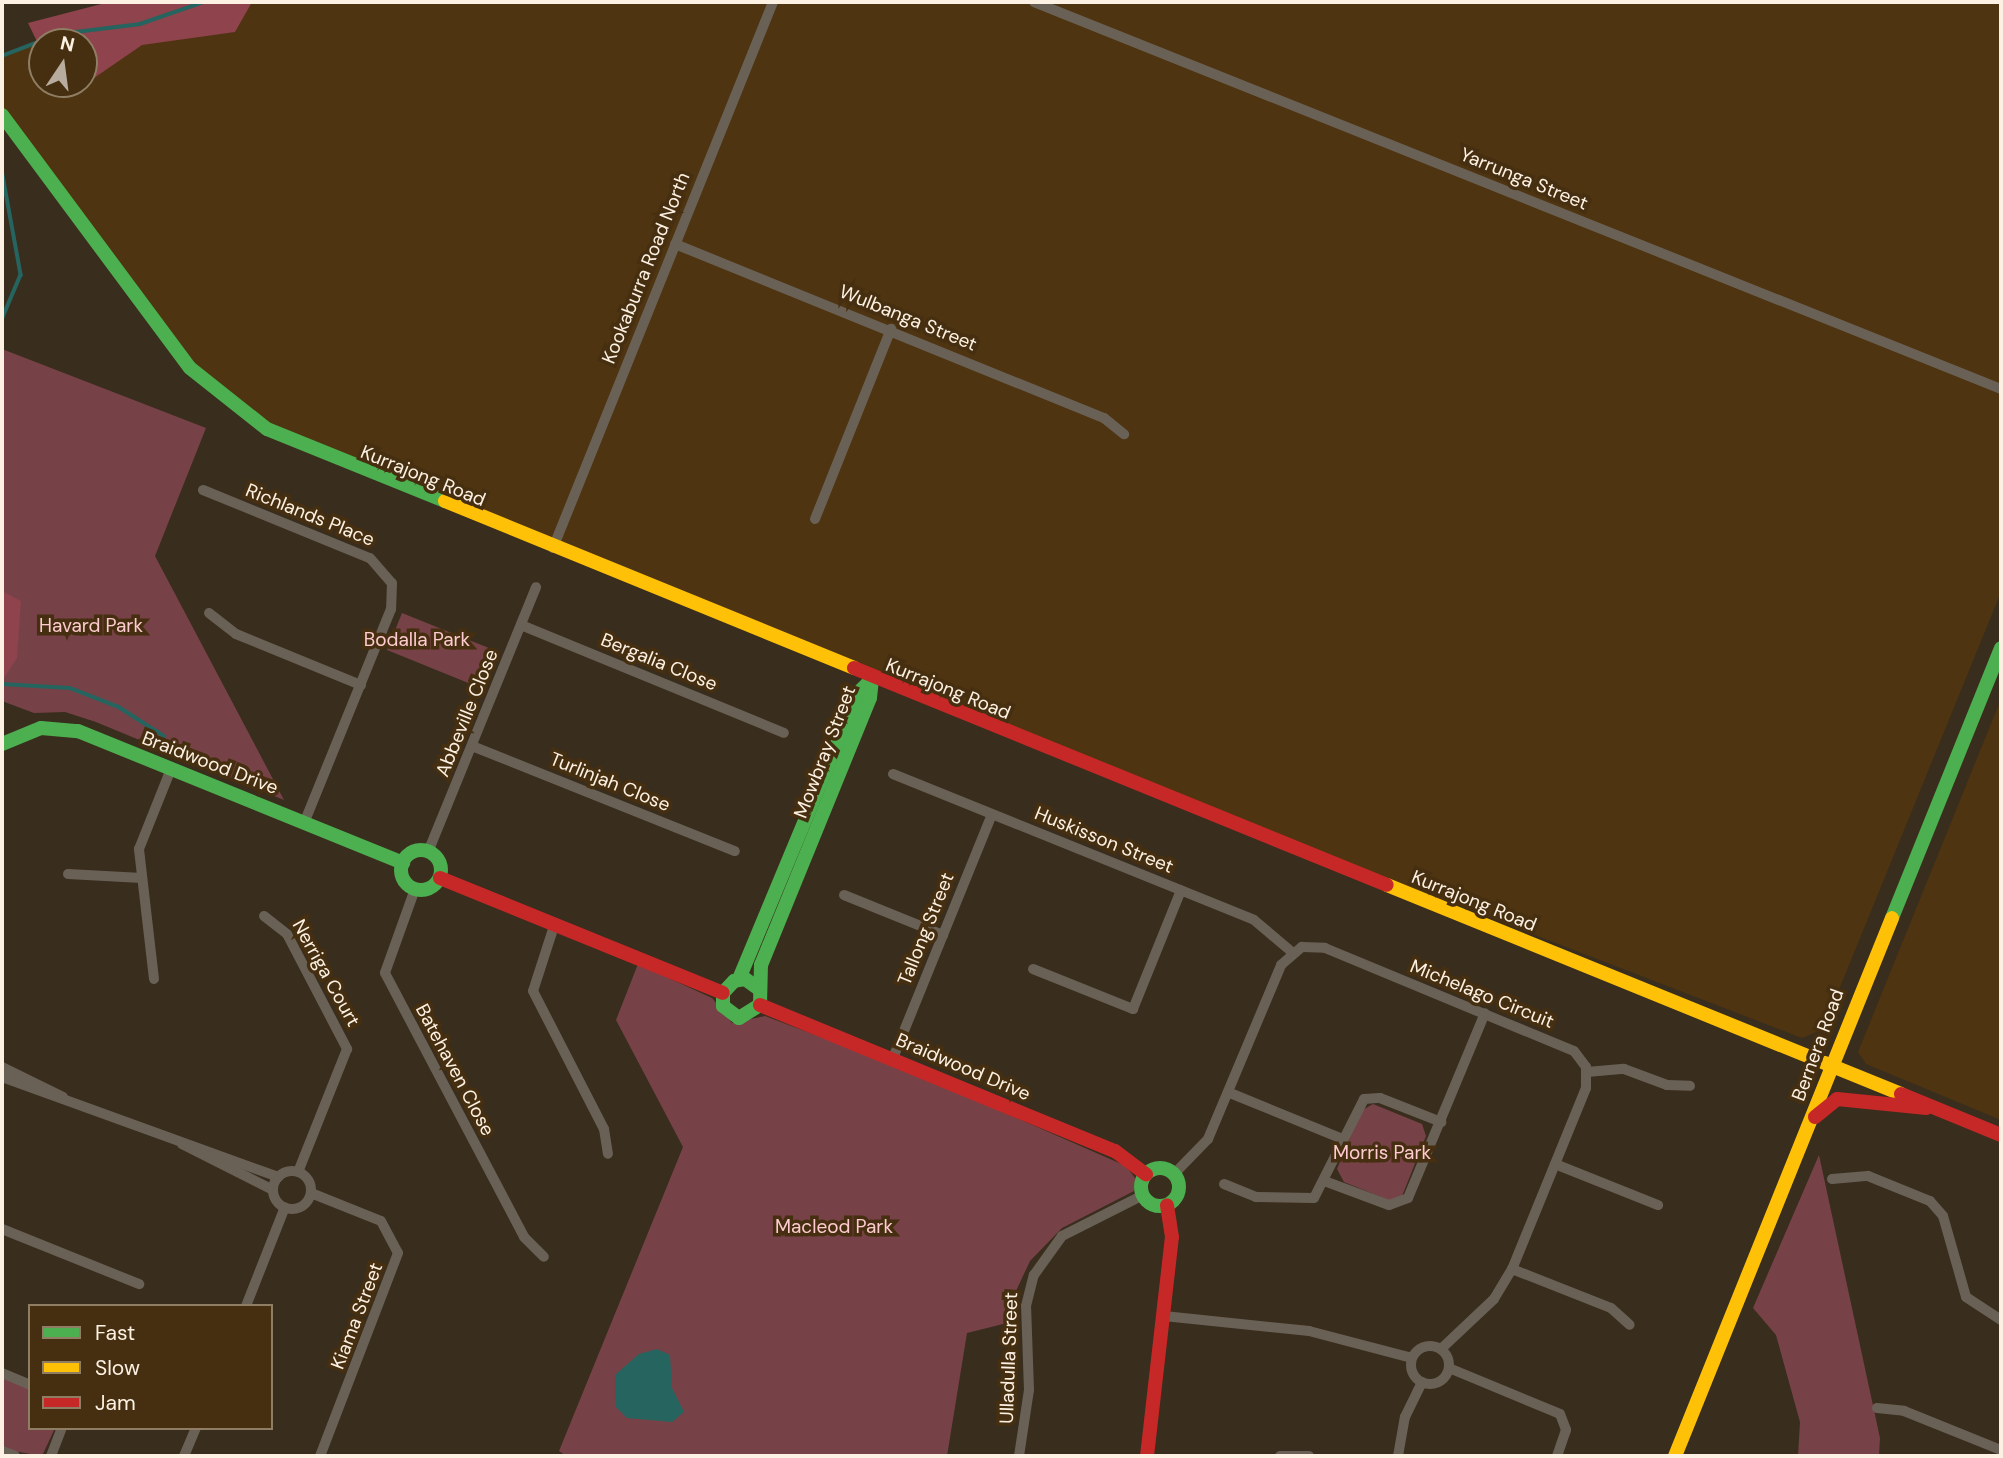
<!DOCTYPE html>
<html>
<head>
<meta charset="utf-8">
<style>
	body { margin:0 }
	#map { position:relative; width:2003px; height:1458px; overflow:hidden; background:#392d1d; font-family:"DM Sans",sans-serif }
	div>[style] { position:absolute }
	.built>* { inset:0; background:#4e3410 }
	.green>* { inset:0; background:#774247; transform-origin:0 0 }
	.forest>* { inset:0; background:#8e434d }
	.water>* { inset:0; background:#25645f }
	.stream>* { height:3.5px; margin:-1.75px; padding:0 1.75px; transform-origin:1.75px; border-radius:1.75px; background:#25645f }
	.street>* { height:10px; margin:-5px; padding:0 5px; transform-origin:5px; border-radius:5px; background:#6a6156 }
	.street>.ring { margin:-5px; padding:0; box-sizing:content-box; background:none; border:10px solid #6a6156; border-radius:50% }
	.fast>* { height:14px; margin:-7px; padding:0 7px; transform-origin:7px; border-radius:7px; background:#4caf50 }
	.fast>.ring { margin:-7px; padding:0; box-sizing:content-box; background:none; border:14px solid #4caf50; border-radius:50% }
	.slow>* { height:14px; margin:-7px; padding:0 7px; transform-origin:7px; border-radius:7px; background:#ffc107 }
	.jam>* { height:14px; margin:-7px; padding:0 7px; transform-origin:7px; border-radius:7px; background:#c62828 }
	span { translate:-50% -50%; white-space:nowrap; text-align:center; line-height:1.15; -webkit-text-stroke:7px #462f10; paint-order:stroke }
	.street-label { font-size:19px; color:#fdf1e3 }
	.park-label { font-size:19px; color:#fecbd0 }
	.frame { position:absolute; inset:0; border:4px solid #fdf1e3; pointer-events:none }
	.legend { position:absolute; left:28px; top:1304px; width:245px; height:126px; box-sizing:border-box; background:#462f10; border:2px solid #8f7d64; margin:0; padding:9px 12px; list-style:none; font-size:21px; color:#fdf1e3 }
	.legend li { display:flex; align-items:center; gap:14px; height:35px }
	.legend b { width:35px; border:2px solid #8f7d64 }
	.north { position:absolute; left:28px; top:28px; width:70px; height:70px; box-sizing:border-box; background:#462f10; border:2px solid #8f7d64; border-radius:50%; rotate:13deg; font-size:19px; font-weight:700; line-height:28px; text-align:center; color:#fdf1e3 }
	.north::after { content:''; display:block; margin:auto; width:24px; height:32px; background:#b8ac9e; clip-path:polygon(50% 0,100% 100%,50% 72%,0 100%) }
</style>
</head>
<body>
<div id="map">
	<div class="built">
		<i style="clip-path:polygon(evenodd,204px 2px,2001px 2px,2001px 592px,1823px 1029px,1802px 1038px,872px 679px,246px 416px,166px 339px,2px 107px,2px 56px,59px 34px,204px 2px,42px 42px,84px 42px,84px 84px,42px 84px,42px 42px)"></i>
		<i style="clip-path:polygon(2001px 699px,2001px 1120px,1866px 1064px,1858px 1052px)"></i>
	</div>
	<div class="green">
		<i style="clip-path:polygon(2px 349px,206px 428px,155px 556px,284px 800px,96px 722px,65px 712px,34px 713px,2px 701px)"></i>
		<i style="left:402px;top:613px;width:97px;height:40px;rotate:22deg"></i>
		<i style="clip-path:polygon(638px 964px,712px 998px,732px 1023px,765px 1016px,905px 1069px,1126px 1166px,1135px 1178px,1134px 1191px,1062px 1228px,1030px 1261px,1016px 1291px,1019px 1320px,967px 1333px,947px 1456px,566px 1456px,559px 1451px,683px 1147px,616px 1020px)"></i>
		<i style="clip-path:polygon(1373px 1104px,1422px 1124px,1426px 1136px,1402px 1196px,1391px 1201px,1344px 1182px,1337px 1169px,1361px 1111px)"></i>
		<i style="clip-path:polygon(1819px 1155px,1880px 1438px,1879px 1456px,1798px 1456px,1800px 1422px,1776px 1335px,1753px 1308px)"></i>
		<i style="clip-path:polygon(2px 1378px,30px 1389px,30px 1428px,55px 1428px,42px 1456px,2px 1449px)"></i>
	</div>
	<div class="forest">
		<i style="clip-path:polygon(109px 2px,252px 2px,235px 32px,142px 45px,65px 98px,58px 84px,84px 84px,84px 42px,42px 42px,42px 52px,28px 23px)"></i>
		<i style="clip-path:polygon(2px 591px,21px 601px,17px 658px,2px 681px)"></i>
	</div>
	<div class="water">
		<i style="clip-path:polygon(657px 1349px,670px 1355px,672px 1388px,684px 1412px,672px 1422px,627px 1418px,615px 1406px,615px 1375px,639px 1354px)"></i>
	</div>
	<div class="stream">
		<i style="left:2px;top:56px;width:61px;rotate:-21.1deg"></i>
		<i style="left:59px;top:34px;width:82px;rotate:-7deg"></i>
		<i style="left:140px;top:24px;width:68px;rotate:-19deg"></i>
		<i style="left:2px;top:170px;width:107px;rotate:79.7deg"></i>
		<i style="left:21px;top:275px;width:49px;rotate:112.9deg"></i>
		<i style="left:2px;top:684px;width:68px;rotate:3.4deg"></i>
		<i style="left:70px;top:688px;width:53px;rotate:21.2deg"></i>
		<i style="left:119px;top:707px;width:54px;rotate:32.8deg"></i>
	</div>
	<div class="street">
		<i style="left:1034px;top:2px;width:1042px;rotate:21.81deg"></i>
		<i style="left:675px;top:244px;width:463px;rotate:22.1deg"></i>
		<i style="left:1104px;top:418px;width:26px;rotate:39deg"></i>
		<i style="left:203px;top:490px;width:180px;rotate:22.2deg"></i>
		<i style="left:370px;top:558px;width:33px;rotate:49deg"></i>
		<i style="left:392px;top:583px;width:26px;rotate:92deg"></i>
		<i style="left:391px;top:609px;width:229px;rotate:112.1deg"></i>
		<i style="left:815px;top:519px;width:205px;rotate:-68.2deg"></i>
		<i style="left:553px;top:548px;width:589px;rotate:-68.05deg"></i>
		<i style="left:209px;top:613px;width:34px;rotate:38deg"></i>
		<i style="left:236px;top:634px;width:135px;rotate:22.2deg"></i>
		<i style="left:521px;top:625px;width:284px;rotate:22.3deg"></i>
		<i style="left:472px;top:746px;width:283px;rotate:21.8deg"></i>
		<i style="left:893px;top:774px;width:389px;rotate:22deg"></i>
		<i style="left:1254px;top:920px;width:50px;rotate:40.1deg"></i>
		<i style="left:428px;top:852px;width:286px;rotate:-67.8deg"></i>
		<i style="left:68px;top:874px;width:74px;rotate:3.1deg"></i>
		<i style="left:415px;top:889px;width:89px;rotate:109.7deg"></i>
		<i style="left:385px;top:973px;width:298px;rotate:62.2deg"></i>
		<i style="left:524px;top:1237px;width:28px;rotate:45deg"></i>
		<i style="left:844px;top:895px;width:107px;rotate:22deg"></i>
		<i style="left:264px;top:916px;width:29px;rotate:38deg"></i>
		<i style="left:287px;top:934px;width:130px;rotate:62.4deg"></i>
		<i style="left:347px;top:1049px;width:132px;rotate:111.7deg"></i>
		<i style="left:555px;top:923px;width:71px;rotate:107.9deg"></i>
		<i style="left:533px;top:991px;width:155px;rotate:62.8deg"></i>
		<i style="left:604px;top:1129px;width:25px;rotate:81deg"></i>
		<i style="left:1033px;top:969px;width:108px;rotate:21.8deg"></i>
		<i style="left:1133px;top:1009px;width:128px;rotate:-68deg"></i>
		<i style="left:154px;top:979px;width:131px;rotate:-96.6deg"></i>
		<i style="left:139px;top:849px;width:86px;rotate:-68.2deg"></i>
		<i style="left:893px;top:1058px;width:263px;rotate:-67.9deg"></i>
		<i style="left:2px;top:1067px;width:68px;rotate:26.2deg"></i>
		<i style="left:1587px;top:1072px;width:37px;rotate:-5deg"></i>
		<i style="left:1624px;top:1069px;width:46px;rotate:20.4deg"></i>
		<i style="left:1667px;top:1085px;width:23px;rotate:2deg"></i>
		<i style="left:2px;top:1077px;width:294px;rotate:19.9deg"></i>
		<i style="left:1230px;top:1093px;width:122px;rotate:22.2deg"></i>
		<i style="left:182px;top:1144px;width:102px;rotate:26.8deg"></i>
		<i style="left:1555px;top:1164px;width:111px;rotate:21.7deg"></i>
		<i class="ring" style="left:273px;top:1171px;width:28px;height:28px"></i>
		<i style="left:1174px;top:1174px;width:49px;rotate:-45.8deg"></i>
		<i style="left:1208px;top:1139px;width:189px;rotate:-67.2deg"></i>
		<i style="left:1281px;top:965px;width:28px;rotate:-41deg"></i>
		<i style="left:1302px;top:947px;width:23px;rotate:2deg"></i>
		<i style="left:1325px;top:948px;width:269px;rotate:22.5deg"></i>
		<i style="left:1574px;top:1051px;width:20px;rotate:53deg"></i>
		<i style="left:1586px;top:1067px;width:21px;rotate:90deg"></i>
		<i style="left:1586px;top:1088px;width:196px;rotate:112.2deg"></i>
		<i style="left:1512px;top:1269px;width:35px;rotate:121deg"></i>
		<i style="left:1494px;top:1299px;width:73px;rotate:136.7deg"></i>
		<i style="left:1832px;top:1179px;width:36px;rotate:-5deg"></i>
		<i style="left:1868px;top:1176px;width:67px;rotate:22deg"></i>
		<i style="left:1930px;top:1201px;width:20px;rotate:49deg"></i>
		<i style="left:1943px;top:1216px;width:84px;rotate:74.1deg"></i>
		<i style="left:1966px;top:1297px;width:42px;rotate:33.3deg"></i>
		<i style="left:1327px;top:1182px;width:66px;rotate:20.4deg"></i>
		<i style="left:1389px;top:1205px;width:20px;rotate:-20deg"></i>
		<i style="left:1408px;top:1198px;width:200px;rotate:-67.4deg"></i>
		<i style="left:1224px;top:1184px;width:35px;rotate:22deg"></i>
		<i style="left:1256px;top:1197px;width:58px;rotate:1deg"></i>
		<i style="left:1314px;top:1198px;width:111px;rotate:-63.2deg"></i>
		<i style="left:1364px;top:1099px;width:16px;rotate:-4deg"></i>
		<i style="left:1380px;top:1098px;width:66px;rotate:21.5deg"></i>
		<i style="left:311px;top:1193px;width:75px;rotate:21.8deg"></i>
		<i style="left:381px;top:1221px;width:36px;rotate:62deg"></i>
		<i style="left:398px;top:1253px;width:217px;rotate:111deg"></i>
		<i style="left:2px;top:1229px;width:148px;rotate:21.9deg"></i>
		<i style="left:1512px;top:1269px;width:106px;rotate:21.5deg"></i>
		<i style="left:1611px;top:1308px;width:25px;rotate:42deg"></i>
		<i style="left:246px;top:1306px;width:106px;rotate:-68.5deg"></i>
		<i style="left:1164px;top:1316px;width:146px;rotate:5.9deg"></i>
		<i style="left:1309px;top:1331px;width:106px;rotate:14.7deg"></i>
		<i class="ring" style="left:1411px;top:1346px;width:28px;height:28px"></i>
		<i style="left:1449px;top:1368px;width:120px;rotate:22.5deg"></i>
		<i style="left:1560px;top:1414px;width:17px;rotate:69deg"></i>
		<i style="left:1566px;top:1430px;width:28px;rotate:109deg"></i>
		<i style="left:2px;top:1373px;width:30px;rotate:23deg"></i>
		<i style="left:1877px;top:1408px;width:27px;rotate:6deg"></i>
		<i style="left:1904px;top:1411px;width:105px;rotate:21.9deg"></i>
		<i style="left:2px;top:1451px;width:14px;rotate:21deg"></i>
		<i style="left:51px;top:1456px;width:30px;rotate:-69deg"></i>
		<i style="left:184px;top:1456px;width:30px;rotate:-67deg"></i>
		<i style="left:1019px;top:1456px;width:67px;rotate:-81.4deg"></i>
		<i style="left:1029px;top:1390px;width:84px;rotate:-92deg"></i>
		<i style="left:1026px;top:1306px;width:32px;rotate:-76deg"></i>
		<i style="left:1034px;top:1275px;width:48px;rotate:-54.3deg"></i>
		<i style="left:1062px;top:1236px;width:91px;rotate:-26.8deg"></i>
		<i style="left:1280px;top:1456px;width:29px"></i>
		<i style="left:1398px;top:1456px;width:40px;rotate:-80deg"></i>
		<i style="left:1405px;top:1417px;width:39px;rotate:-64deg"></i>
	</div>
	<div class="fast">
		<i style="left:2px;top:115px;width:315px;rotate:53.4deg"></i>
		<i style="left:190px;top:368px;width:98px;rotate:38.4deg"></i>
		<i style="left:267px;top:429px;width:192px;rotate:22deg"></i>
		<i style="left:2px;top:744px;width:42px;rotate:-22.3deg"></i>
		<i style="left:41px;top:728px;width:37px;rotate:5deg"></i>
		<i style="left:78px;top:731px;width:351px;rotate:22.1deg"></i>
		<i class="ring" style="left:401px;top:850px;width:26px;height:26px"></i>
		<i style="left:1892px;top:918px;width:291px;rotate:-68deg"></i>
		<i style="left:739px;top:979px;width:310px;rotate:-67.4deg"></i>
		<i style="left:858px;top:693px;width:20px;rotate:-45deg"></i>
		<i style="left:759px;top:989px;width:17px;rotate:-144deg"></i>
		<i style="left:745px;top:979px;width:11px;rotate:170deg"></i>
		<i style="left:734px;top:981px;width:16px;rotate:133deg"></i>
		<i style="left:723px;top:993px;width:13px;rotate:90deg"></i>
		<i style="left:723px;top:1006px;width:20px;rotate:37deg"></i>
		<i style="left:739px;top:1018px;width:25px;rotate:-32deg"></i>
		<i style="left:760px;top:1005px;width:40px;rotate:-88.6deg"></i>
		<i style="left:761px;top:965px;width:288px;rotate:-67.8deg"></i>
		<i style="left:870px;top:698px;width:19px;rotate:-84deg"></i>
		<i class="ring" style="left:1141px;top:1168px;width:24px;height:24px"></i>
	</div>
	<div class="slow">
		<i style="left:445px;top:501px;width:442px;rotate:22.2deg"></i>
		<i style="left:1387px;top:885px;width:555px;rotate:22.13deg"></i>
		<i style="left:1675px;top:1456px;width:580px;rotate:-68.03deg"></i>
	</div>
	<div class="jam">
		<i style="left:854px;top:668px;width:575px;rotate:22.15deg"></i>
		<i style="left:440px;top:878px;width:305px;rotate:22.1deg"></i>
		<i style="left:760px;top:1005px;width:384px;rotate:22.4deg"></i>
		<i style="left:1115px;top:1151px;width:39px;rotate:37deg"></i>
		<i style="left:1901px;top:1094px;width:108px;rotate:22.3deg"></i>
		<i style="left:1815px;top:1117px;width:28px;rotate:-39deg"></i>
		<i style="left:1837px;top:1099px;width:90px;rotate:5.7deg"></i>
		<i style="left:1147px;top:1456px;width:220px;rotate:-83.5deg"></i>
		<i style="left:1172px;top:1237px;width:32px;rotate:-99deg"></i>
	</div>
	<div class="street-label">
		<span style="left:1524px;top:179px;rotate:22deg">Yarrunga Street</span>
		<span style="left:646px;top:268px;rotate:-68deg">Kookaburra Road North</span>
		<span style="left:908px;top:318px;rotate:22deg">Wulbanga Street</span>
		<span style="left:423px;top:476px;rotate:22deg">Kurrajong Road</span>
		<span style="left:310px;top:515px;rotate:22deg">Richlands Place</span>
		<span style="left:659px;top:662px;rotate:22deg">Bergalia Close</span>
		<span style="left:948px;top:689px;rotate:22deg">Kurrajong Road</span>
		<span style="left:467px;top:713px;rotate:-68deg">Abbeville Close</span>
		<span style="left:825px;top:752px;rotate:-69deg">Mowbray Street</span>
		<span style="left:210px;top:763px;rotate:21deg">Braidwood Drive</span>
		<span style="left:610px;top:782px;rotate:22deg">Turlinjah Close</span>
		<span style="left:1104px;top:840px;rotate:22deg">Huskisson Street</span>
		<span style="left:1474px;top:901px;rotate:22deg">Kurrajong Road</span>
		<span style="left:926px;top:929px;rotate:-68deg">Tallong Street</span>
		<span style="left:326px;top:973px;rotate:61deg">Nerriga Court</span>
		<span style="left:1482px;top:994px;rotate:22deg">Michelago Circuit</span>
		<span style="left:1818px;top:1045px;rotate:-70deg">Bernera Road</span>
		<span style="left:963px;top:1067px;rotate:23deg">Braidwood Drive</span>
		<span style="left:455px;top:1070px;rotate:62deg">Batehaven Close</span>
		<span style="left:357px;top:1316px;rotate:-69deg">Kiama Street</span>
		<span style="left:1009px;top:1358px;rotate:-88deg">Ulladulla Street</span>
	</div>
	<div class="park-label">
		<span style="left:91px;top:626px">Havard Park</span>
		<span style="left:417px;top:640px">Bodalla Park</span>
		<span style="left:1382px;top:1153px">Morris Park</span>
		<span style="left:834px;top:1227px">Macleod Park</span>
	</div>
	<div class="frame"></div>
	<ul class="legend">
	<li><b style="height:9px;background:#4caf50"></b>Fast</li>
	<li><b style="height:9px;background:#ffc107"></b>Slow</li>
	<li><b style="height:9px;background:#c62828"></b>Jam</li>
	</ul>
	<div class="north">N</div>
</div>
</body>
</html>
